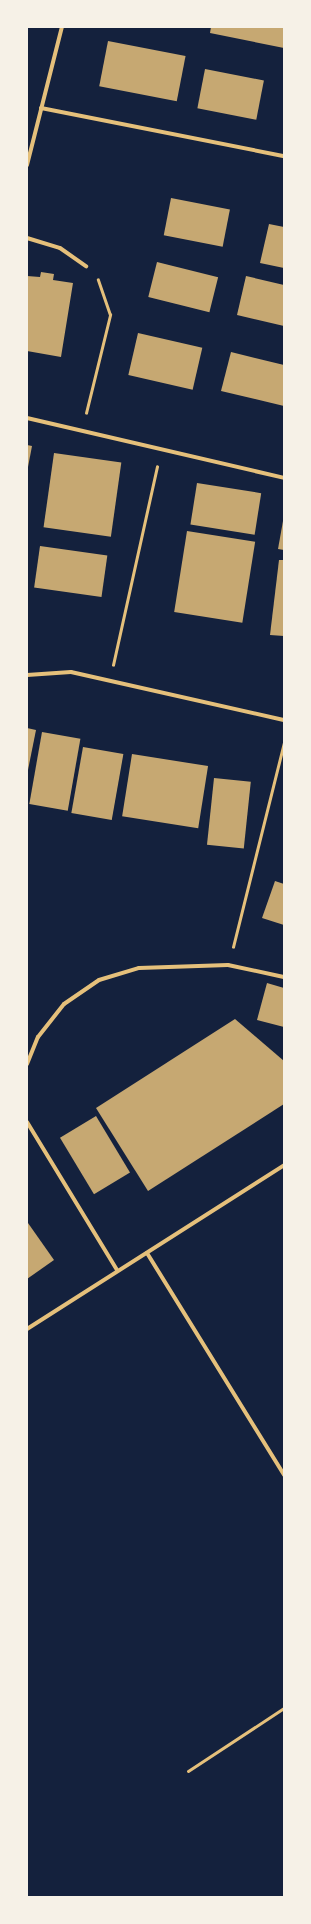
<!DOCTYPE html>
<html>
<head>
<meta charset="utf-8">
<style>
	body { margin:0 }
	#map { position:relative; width:311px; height:1924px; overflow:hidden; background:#14213d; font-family:"Exo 2",sans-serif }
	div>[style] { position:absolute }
	.building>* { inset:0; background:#c6a872; transform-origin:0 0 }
	.path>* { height:2.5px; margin:-1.25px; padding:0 1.25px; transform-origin:1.25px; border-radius:1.25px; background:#e5c07b }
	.service>* { height:3px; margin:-1.5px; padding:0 1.5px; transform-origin:1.5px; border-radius:1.5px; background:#e5c07b }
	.minor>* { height:4px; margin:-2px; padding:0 2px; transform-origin:2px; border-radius:2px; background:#e5c07b }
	span { translate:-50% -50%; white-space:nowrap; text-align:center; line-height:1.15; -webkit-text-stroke:3px #f6f1e7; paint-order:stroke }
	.frame { position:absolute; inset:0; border:28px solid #f6f1e7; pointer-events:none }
</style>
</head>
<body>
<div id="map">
	<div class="building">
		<i style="clip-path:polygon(211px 27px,284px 27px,284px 48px,210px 33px)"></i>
		<i style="left:108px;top:41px;width:79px;height:46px;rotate:11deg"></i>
		<i style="left:205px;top:69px;width:60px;height:40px;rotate:11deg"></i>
		<i style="left:171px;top:198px;width:60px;height:38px;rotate:11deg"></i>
		<i style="clip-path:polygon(269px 224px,284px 227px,284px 268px,260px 263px)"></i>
		<i style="left:157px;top:262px;width:63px;height:36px;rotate:14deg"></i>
		<i style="clip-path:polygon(41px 272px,54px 274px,53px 280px,73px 283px,61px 357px,27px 351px,27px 276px,40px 277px)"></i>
		<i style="clip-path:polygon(246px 276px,284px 285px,284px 326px,237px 315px)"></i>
		<i style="left:138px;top:333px;width:66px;height:43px;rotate:13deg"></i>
		<i style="clip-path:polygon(231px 352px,284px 365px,284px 406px,221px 391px)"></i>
		<i style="clip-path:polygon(27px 445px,32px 446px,28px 467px,27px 467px)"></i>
		<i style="left:54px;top:453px;width:68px;height:75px;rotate:8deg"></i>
		<i style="left:197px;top:483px;width:65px;height:42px;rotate:9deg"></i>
		<i style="clip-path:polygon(283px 521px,284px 521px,284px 550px,278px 549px)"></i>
		<i style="left:187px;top:531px;width:69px;height:82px;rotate:9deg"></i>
		<i style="left:40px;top:546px;width:68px;height:42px;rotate:8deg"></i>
		<i style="clip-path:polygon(279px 560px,284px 560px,284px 636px,270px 635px)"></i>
		<i style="clip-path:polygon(27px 728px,36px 730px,28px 770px,27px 770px)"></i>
		<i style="left:42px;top:732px;width:39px;height:73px;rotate:10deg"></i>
		<i style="left:83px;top:747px;width:41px;height:67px;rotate:10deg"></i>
		<i style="left:132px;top:754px;width:77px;height:63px;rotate:9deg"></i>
		<i style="left:214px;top:778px;width:37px;height:67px;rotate:6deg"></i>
		<i style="clip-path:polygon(275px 881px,284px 884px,284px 925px,262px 918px)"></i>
		<i style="clip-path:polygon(267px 983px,284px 988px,284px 1027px,257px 1020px)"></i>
		<i style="clip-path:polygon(235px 1019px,284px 1061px,284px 1104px,148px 1191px,96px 1108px)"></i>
		<i style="left:96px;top:1116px;width:66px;height:42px;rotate:59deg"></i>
		<i style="clip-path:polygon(28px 1223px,54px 1260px,27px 1279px,27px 1224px)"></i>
	</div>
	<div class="path">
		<i style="left:86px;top:413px;width:101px;rotate:-76.2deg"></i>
		<i style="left:110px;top:315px;width:37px;rotate:-109deg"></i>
		<i style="left:113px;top:665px;width:203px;rotate:-77.5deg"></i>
		<i style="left:233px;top:947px;width:210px;rotate:-76deg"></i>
	</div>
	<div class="service">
		<i style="left:188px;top:1771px;width:115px;rotate:-33.3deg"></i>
	</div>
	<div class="minor">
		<i style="left:41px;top:108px;width:248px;rotate:11.2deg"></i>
		<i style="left:27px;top:165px;width:142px;rotate:-75.8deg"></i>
		<i style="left:27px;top:238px;width:34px;rotate:17deg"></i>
		<i style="left:60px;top:248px;width:32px;rotate:35deg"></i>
		<i style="left:27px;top:418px;width:264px;rotate:13.1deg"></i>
		<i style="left:27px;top:675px;width:44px;rotate:-3.9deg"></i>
		<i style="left:71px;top:672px;width:218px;rotate:12.7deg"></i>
		<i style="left:27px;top:1064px;width:29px;rotate:-68deg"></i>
		<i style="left:38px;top:1037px;width:42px;rotate:-51.8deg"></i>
		<i style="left:64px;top:1004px;width:42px;rotate:-34.4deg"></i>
		<i style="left:99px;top:980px;width:42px;rotate:-16.7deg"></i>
		<i style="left:139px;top:968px;width:89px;rotate:-1.9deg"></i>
		<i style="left:228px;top:965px;width:57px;rotate:12.1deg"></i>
		<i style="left:27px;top:1122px;width:173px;rotate:58.7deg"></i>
		<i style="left:147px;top:1253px;width:261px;rotate:58.3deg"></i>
		<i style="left:27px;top:1329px;width:305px;rotate:-32.5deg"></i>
	</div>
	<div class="frame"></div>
</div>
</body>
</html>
